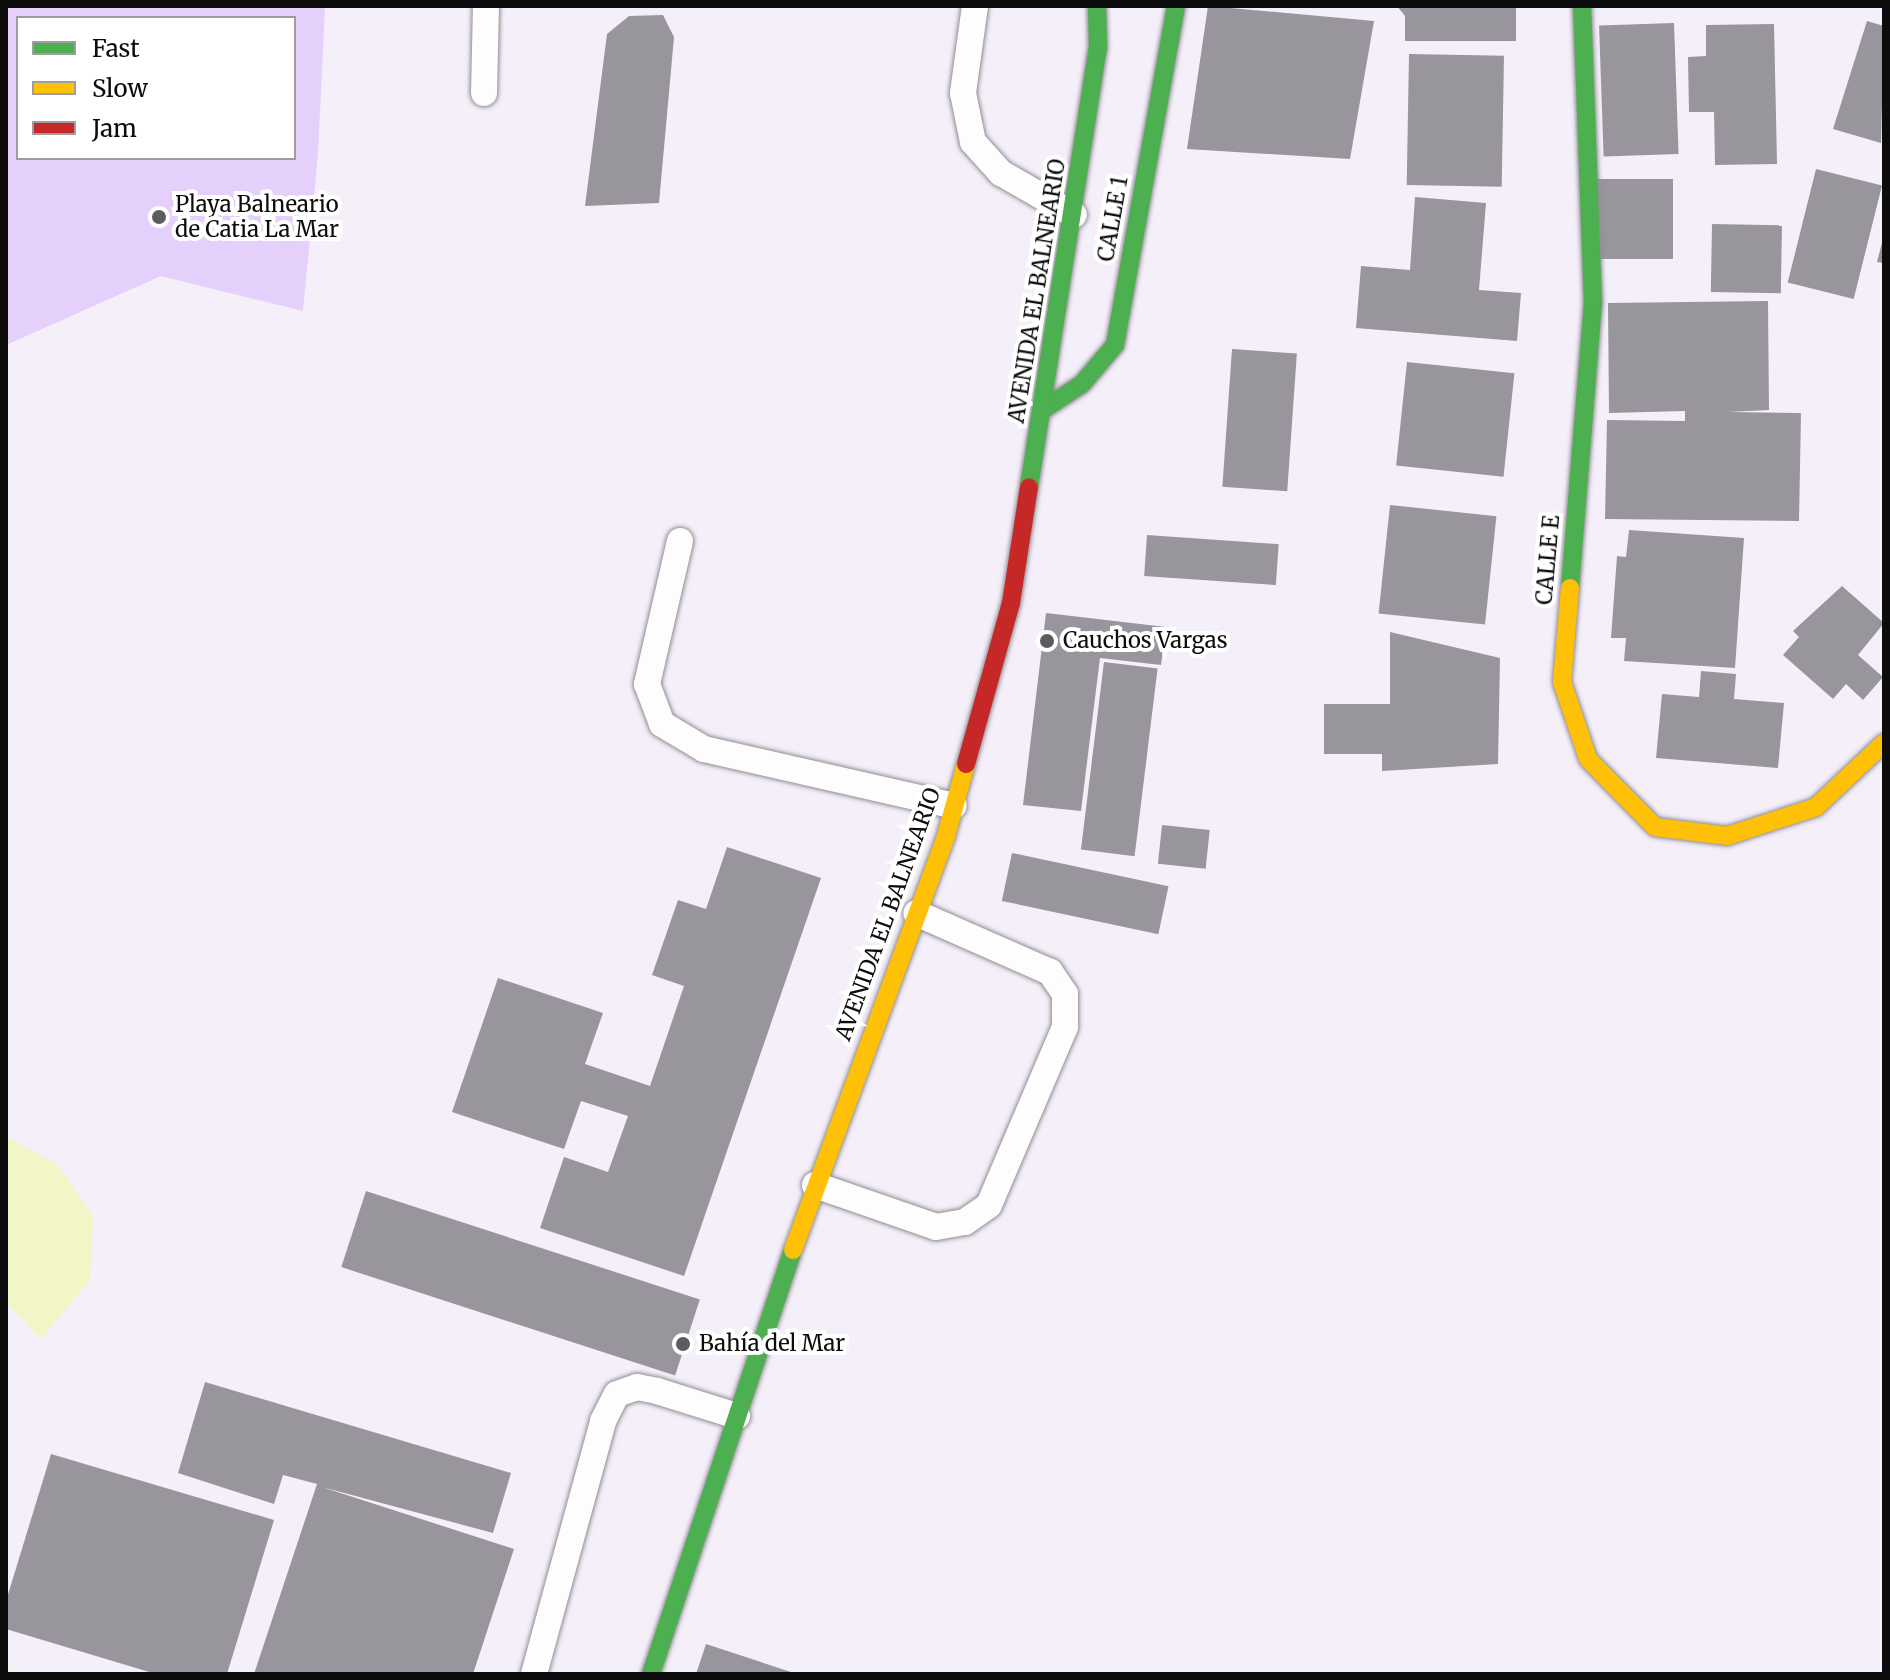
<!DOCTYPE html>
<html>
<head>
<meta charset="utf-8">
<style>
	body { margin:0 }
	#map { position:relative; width:1890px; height:1680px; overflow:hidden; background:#f5effa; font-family:Merriweather,serif }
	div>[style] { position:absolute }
	.sand>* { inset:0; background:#e5d0fb }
	.water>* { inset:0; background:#f2f5c6 }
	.building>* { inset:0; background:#98959c; transform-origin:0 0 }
	.roads { filter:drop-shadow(0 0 2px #918e93) drop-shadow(0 0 2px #918e93) }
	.lane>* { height:26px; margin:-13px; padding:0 13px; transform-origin:13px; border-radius:13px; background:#fefdfe }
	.fast>* { height:18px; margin:-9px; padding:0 9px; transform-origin:9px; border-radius:9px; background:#4caf50 }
	.slow>* { height:18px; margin:-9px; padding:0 9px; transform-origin:9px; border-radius:9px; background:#ffc107 }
	.jam>* { height:18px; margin:-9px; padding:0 9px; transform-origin:9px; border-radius:9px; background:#c62828 }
	.dots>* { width:22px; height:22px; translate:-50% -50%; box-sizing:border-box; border:4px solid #fff; border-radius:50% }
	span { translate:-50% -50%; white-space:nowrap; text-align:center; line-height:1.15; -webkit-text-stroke:8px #fff; paint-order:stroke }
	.poi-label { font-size:22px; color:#0c0c0c }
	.left { translate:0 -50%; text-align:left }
	.street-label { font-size:22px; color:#0c0c0c }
	.frame { position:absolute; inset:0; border:8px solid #0c0c0c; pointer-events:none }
	.legend { position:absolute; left:16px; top:16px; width:280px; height:144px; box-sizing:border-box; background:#fff; border:2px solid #9e9e9e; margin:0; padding:10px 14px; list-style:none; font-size:24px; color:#0c0c0c }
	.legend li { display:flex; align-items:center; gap:16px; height:40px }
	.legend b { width:40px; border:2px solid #9e9e9e }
</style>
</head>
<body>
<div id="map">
	<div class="sand">
		<i style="clip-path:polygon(evenodd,6px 6px,325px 6px,318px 154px,303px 311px,161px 276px,6px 345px,6px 6px,18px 18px,294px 18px,294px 158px,18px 158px,18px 18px)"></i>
	</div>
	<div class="water">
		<i style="clip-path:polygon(6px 1137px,57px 1164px,93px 1216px,90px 1280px,41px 1339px,6px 1303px)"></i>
	</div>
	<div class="building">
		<i style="clip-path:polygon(1208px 6px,1374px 21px,1350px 159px,1187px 149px)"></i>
		<i style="clip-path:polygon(1397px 6px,1516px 6px,1516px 41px,1405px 41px,1405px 16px)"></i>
		<i style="clip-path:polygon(663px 15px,674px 37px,659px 203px,585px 206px,607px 34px,629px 16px)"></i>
		<i style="clip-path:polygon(1867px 21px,1884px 26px,1881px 143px,1833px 129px)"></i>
		<i style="left:1674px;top:23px;width:131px;height:75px;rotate:88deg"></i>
		<i style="clip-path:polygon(1774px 24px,1777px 164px,1715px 165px,1714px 112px,1689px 112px,1688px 57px,1706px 56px,1706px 25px)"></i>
		<i style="left:1409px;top:54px;width:95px;height:131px;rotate:1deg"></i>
		<i style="left:1816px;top:169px;width:68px;height:117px;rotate:14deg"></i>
		<i style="left:1597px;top:179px;width:76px;height:80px"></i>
		<i style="clip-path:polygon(1415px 197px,1486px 203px,1479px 290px,1521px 293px,1517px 341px,1356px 328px,1361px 266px,1410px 270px)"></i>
		<i style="left:1712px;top:224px;width:70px;height:68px;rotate:1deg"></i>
		<i style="clip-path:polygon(1883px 239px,1884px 239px,1884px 263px,1877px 262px)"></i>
		<i style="clip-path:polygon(1768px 301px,1769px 410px,1728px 412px,1801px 413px,1799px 521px,1605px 519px,1607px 420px,1685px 421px,1685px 411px,1609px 413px,1608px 303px)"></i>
		<i style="left:1232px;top:349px;width:65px;height:138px;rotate:4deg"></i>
		<i style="left:1407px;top:362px;width:108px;height:104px;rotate:6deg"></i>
		<i style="left:1390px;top:505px;width:107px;height:109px;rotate:6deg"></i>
		<i style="clip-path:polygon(1629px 530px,1744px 538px,1735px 668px,1624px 661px,1626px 638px,1611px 638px,1617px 556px,1626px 557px)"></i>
		<i style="left:1147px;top:535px;width:132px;height:41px;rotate:4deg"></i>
		<i style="clip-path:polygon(1842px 586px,1884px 623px,1858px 655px,1883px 677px,1863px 700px,1846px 684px,1833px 699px,1783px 655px,1799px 637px,1793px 631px)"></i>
		<i style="clip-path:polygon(1046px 613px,1166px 627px,1161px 665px,1100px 658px,1081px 811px,1023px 805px)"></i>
		<i style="clip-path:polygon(1390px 632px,1500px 658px,1498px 764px,1382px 771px,1382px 754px,1324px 754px,1324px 704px,1390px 704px)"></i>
		<i style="left:1104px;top:662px;width:54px;height:189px;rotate:7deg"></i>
		<i style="clip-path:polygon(1701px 671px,1736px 674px,1734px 699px,1784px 703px,1778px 768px,1656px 758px,1662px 694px,1699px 697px)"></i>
		<i style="left:1162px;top:825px;width:48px;height:39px;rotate:6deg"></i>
		<i style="clip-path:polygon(727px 847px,821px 878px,684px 1276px,540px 1228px,564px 1157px,608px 1172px,628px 1116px,581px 1101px,564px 1149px,452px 1112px,498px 978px,603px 1013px,585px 1064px,650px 1086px,684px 986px,652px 975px,678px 900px,706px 909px)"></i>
		<i style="left:1012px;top:853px;width:160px;height:49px;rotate:12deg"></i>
		<i style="left:366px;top:1191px;width:351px;height:80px;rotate:18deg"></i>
		<i style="clip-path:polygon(205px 1382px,511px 1473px,493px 1533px,322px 1487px,514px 1549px,473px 1674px,254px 1674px,317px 1484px,283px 1475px,274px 1504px,178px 1473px)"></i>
		<i style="clip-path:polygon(51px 1454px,274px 1520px,227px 1674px,156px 1674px,6px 1629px,6px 1601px)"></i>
		<i style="clip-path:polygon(706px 1644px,794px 1673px,794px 1674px,696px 1674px)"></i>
	</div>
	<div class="roads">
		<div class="lane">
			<i style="left:975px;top:6px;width:88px;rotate:97.9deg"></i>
			<i style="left:963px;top:93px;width:50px;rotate:78.5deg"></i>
			<i style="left:973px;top:142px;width:42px;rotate:47.9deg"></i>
			<i style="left:1001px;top:173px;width:84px;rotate:29.9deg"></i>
			<i style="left:484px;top:93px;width:87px;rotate:-88.7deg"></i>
			<i style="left:680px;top:541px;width:147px;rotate:103deg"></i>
			<i style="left:647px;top:684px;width:43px;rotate:69.4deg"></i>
			<i style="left:662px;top:724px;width:49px;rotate:30.8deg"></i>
			<i style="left:704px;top:749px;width:256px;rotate:12.8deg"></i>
			<i style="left:815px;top:1185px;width:128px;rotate:19.1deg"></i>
			<i style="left:936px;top:1227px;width:29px;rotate:-10deg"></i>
			<i style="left:965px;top:1222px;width:29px;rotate:-35deg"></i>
			<i style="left:989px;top:1205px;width:194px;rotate:-66.9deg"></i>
			<i style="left:1065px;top:1027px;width:33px;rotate:-90deg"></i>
			<i style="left:1065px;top:994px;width:27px;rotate:-124deg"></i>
			<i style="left:1050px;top:972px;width:146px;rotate:-156.2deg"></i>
			<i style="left:534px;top:1674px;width:262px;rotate:-74.7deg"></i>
			<i style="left:603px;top:1421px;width:30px;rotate:-63deg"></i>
			<i style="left:617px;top:1394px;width:21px;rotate:-19deg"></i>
			<i style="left:637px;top:1387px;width:20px;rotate:11deg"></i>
			<i style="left:657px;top:1391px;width:84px;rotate:17.4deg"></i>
		</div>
		<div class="fast">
			<i style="left:1044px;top:409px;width:45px;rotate:-33.3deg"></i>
			<i style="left:1082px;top:384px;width:51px;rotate:-49.8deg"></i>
			<i style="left:1115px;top:345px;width:344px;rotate:-79.8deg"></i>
			<i style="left:1029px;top:487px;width:444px;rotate:-81.1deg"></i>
			<i style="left:1098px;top:48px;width:42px;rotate:-91.4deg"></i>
			<i style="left:1570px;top:588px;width:285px;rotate:-85.4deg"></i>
			<i style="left:1593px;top:304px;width:298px;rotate:-92.1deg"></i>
			<i style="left:651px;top:1674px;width:447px;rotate:-71.5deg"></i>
		</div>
		<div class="slow">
			<i style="left:1570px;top:588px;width:94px;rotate:94.9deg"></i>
			<i style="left:1562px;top:682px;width:81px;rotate:71.3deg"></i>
			<i style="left:1588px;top:759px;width:95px;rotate:45.4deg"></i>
			<i style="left:1655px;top:827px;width:73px;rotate:7.1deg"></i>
			<i style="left:1727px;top:836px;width:94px;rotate:-18deg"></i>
			<i style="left:1816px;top:807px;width:93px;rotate:-43.3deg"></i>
			<i style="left:793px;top:1250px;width:441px;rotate:-69.7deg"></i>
			<i style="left:946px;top:836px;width:75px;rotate:-74.5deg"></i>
		</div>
		<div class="jam">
			<i style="left:966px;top:764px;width:167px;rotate:-74.4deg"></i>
			<i style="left:1011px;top:603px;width:117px;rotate:-81.2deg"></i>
		</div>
	</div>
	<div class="dots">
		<i style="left:159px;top:217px;background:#5e5b5f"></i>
		<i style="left:1047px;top:641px;background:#5e5b5f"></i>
		<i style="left:683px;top:1344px;background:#5e5b5f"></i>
	</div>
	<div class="poi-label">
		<span class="left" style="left:175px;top:217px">Playa Balneario<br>de Catia La Mar</span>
		<span class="left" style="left:1063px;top:641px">Cauchos Vargas</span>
		<span class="left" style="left:699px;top:1344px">Bahía del Mar</span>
	</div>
	<div class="street-label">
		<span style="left:1113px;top:219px;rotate:-80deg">CALLE 1</span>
		<span style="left:1037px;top:291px;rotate:-81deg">AVENIDA EL BALNEARIO</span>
		<span style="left:1548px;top:560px;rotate:-85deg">CALLE E</span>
		<span style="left:888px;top:914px;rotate:-70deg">AVENIDA EL BALNEARIO</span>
	</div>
	<div class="frame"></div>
	<ul class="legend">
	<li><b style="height:10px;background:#4caf50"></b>Fast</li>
	<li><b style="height:10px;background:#ffc107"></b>Slow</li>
	<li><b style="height:10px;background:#c62828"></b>Jam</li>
	</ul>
</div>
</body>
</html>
